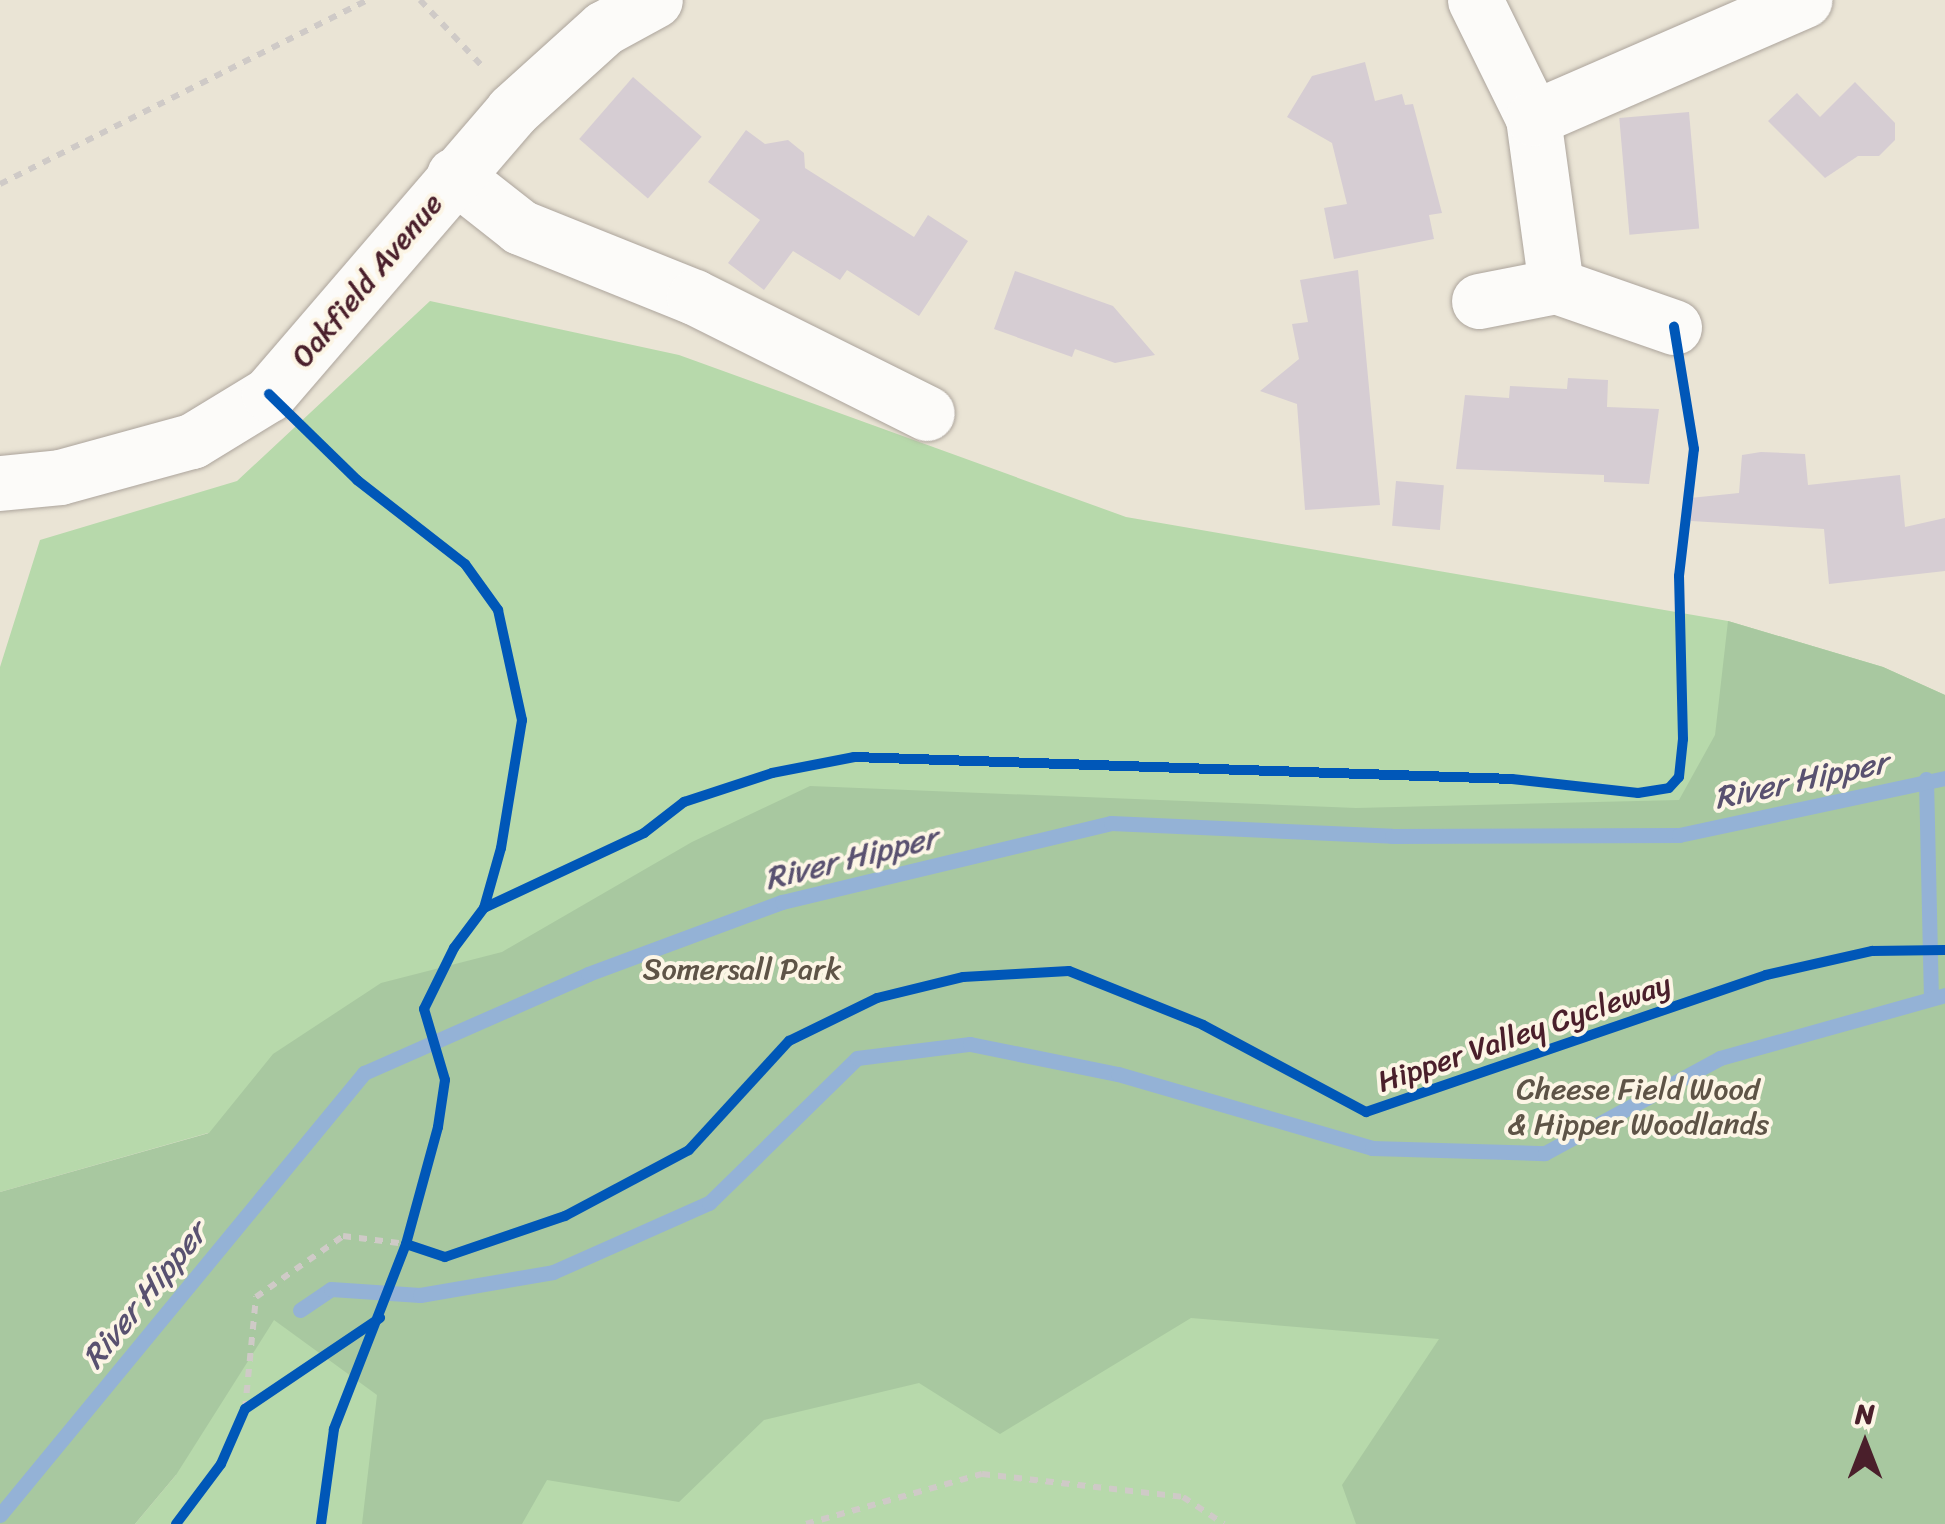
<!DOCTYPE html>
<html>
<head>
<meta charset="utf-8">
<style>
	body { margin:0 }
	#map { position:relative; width:1945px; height:1524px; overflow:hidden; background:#eae4d5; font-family:Sriracha,sans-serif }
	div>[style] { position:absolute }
	.green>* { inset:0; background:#b7d9ab }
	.forest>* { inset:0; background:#a8c8a0 }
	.stream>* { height:15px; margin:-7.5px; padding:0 7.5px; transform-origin:7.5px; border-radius:7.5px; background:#94b2d6 }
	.building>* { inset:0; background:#d6cdd3; transform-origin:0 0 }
	.path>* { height:6px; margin-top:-3px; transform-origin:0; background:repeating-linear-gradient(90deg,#cfcac7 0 8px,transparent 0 16px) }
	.roads { filter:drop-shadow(0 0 2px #aca49c) drop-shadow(0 0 2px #aca49c) }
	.minor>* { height:55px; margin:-27.5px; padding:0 27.5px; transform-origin:27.5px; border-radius:27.5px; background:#fcfbf9 }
	.cycleway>* { height:10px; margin:-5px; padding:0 5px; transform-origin:5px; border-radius:5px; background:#0057b8 }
	span { translate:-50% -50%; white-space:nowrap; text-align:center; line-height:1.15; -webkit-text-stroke:8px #fcf5e5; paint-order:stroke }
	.street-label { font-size:30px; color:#4a1f2b }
	.park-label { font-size:30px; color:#5e5447 }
	.water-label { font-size:32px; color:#595170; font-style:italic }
	.north { position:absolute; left:1815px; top:1394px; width:100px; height:100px; -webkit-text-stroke:8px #fcf5e5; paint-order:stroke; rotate:0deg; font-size:28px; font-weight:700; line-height:40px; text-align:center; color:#4a1f2b }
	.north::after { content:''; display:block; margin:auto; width:35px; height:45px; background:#4a1f2b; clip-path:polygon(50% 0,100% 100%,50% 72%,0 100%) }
</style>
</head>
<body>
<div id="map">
	<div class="green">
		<i style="clip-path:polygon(430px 301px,679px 355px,1126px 517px,1728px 621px,1883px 667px,1945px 695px,1945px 1524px,135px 1524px,176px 1475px,208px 1133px,0 1192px,0 667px,40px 540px,237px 481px)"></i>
	</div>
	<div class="forest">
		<i style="clip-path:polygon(1728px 621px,1883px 667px,1945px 695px,1945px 1524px,1356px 1524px,1342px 1485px,1439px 1339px,1191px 1318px,1000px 1434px,919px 1383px,764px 1420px,679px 1502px,547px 1480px,522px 1524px,362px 1524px,377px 1395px,274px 1320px,176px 1475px,135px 1524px,0 1524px,0 1192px,209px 1133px,273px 1054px,381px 983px,502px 952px,692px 842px,810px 786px,1356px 808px,1679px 800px,1715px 735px)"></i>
	</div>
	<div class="stream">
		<i style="left:1926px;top:779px;width:218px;rotate:88.7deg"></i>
		<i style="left:300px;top:1310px;width:37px;rotate:-34deg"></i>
		<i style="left:331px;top:1289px;width:89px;rotate:3.9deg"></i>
		<i style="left:420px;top:1295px;width:135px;rotate:-9.8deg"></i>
		<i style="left:553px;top:1272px;width:171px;rotate:-23.9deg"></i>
		<i style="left:709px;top:1203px;width:207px;rotate:-44.4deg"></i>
		<i style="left:857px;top:1058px;width:114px;rotate:-7.1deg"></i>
		<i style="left:970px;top:1044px;width:151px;rotate:11.5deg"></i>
		<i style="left:1118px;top:1074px;width:265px;rotate:16.2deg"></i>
		<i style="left:1372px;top:1148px;width:173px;rotate:1.7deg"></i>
		<i style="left:1545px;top:1153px;width:199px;rotate:-28.5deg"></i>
		<i style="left:1720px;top:1058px;width:234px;rotate:-15.6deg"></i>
		<i style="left:0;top:1515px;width:573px;rotate:-50.53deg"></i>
		<i style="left:364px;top:1073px;width:245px;rotate:-23.8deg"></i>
		<i style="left:588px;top:974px;width:207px;rotate:-20.4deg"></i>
		<i style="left:782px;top:902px;width:338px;rotate:-13.5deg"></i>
		<i style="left:1111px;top:823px;width:281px;rotate:2.6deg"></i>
		<i style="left:1392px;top:836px;width:287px;rotate:-0.2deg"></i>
		<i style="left:1679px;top:835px;width:272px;rotate:-12.1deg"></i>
	</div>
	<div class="building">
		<i style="clip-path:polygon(1365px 62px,1375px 101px,1402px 94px,1405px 105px,1413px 104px,1442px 213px,1429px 215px,1434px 239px,1334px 259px,1324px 208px,1347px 204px,1332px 143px,1287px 117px,1312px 76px)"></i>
		<i style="left:633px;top:77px;width:91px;height:82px;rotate:41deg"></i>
		<i style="clip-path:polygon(1855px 82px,1895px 123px,1895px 140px,1879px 156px,1858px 156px,1825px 178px,1768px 121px,1797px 93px,1820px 117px)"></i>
		<i style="left:1689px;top:112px;width:117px;height:70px;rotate:85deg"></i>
		<i style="clip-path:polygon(746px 130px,765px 144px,788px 140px,804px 153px,805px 168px,914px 237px,928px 215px,968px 241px,919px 316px,847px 270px,840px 280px,793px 251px,764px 290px,728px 263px,760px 220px,708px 182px)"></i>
		<i style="clip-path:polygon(1358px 270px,1380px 505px,1305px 510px,1297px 404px,1260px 391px,1299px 359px,1292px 324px,1308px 322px,1300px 280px)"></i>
		<i style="clip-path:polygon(1015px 271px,1113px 306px,1155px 355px,1115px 363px,1075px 349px,1072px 357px,994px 329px)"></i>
		<i style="clip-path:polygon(1568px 378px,1608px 380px,1607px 407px,1659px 409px,1649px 484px,1604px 482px,1604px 475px,1456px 469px,1465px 395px,1509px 398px,1510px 386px,1567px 389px)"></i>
		<i style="clip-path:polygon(1761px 452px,1805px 454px,1808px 485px,1900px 475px,1905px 527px,1945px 518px,1945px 571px,1829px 584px,1824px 529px,1691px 521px,1690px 498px,1739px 493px,1742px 455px)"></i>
		<i style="left:1396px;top:481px;width:48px;height:45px;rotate:5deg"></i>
	</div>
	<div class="path">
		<i style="left:420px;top:0;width:89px;rotate:46.8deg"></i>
		<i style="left:0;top:184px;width:411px;rotate:-26.6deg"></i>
		<i style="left:245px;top:1409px;width:113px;rotate:-84.4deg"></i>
		<i style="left:256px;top:1297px;width:106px;rotate:-35deg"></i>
		<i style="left:343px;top:1236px;width:64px;rotate:7.2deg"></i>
		<i style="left:806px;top:1524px;width:183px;rotate:-15.9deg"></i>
		<i style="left:982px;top:1474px;width:202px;rotate:6.5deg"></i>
		<i style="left:1183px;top:1497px;width:49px;rotate:33.4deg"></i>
	</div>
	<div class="roads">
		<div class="minor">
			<i style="left:1475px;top:0;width:131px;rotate:63.8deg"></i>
			<i style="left:1533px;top:118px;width:170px;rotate:82.2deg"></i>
			<i style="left:1556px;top:286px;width:125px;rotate:19.2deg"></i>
			<i style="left:1533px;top:118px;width:296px;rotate:-23.5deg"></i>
			<i style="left:454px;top:175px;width:84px;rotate:38.2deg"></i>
			<i style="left:520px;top:227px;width:188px;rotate:21.9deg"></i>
			<i style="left:694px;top:297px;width:260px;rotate:26.5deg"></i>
			<i style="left:1479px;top:301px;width:78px;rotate:-11deg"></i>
			<i style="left:0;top:483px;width:60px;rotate:-5.7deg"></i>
			<i style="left:60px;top:477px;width:137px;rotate:-15.3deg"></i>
			<i style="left:192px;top:441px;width:90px;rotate:-31.4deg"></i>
			<i style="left:269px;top:394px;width:373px;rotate:-49.3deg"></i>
			<i style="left:512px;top:111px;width:124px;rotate:-42.1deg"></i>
			<i style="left:604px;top:28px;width:58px;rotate:-28.8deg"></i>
		</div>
	</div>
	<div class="cycleway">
		<i style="left:269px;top:394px;width:123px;rotate:44.3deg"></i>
		<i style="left:357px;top:480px;width:137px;rotate:37.9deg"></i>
		<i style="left:465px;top:564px;width:57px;rotate:54.3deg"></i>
		<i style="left:498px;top:610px;width:113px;rotate:77.7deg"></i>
		<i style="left:522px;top:720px;width:130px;rotate:99.3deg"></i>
		<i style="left:501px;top:848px;width:62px;rotate:105.8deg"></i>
		<i style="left:484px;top:908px;width:50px;rotate:126.9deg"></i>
		<i style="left:454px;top:948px;width:68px;rotate:116.2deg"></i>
		<i style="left:424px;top:1009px;width:74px;rotate:73.5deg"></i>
		<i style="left:445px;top:1080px;width:48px;rotate:98.5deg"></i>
		<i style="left:438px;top:1127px;width:121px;rotate:105.3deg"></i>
		<i style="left:406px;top:1244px;width:199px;rotate:111.3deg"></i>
		<i style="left:334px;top:1429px;width:96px;rotate:97.8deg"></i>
		<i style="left:484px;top:908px;width:177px;rotate:-25.1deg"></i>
		<i style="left:644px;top:833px;width:51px;rotate:-37.8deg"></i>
		<i style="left:684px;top:802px;width:93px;rotate:-18.2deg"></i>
		<i style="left:772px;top:773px;width:84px;rotate:-11deg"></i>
		<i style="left:854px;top:757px;width:658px;rotate:1.91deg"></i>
		<i style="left:1512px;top:779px;width:127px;rotate:6.3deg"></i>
		<i style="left:1638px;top:793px;width:31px;rotate:-9deg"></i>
		<i style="left:1669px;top:788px;width:15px;rotate:-48deg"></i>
		<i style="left:1679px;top:777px;width:38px;rotate:-84deg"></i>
		<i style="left:1683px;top:739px;width:163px;rotate:-91.4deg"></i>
		<i style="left:1679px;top:576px;width:128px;rotate:-83.3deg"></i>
		<i style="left:1694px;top:449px;width:124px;rotate:-99.3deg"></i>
		<i style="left:406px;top:1244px;width:41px;rotate:18.4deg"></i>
		<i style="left:445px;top:1257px;width:127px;rotate:-18.9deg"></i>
		<i style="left:565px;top:1216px;width:140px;rotate:-28deg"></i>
		<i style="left:689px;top:1150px;width:148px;rotate:-47.5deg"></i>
		<i style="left:789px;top:1041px;width:98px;rotate:-26deg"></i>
		<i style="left:877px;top:998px;width:89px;rotate:-13.7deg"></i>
		<i style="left:963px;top:977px;width:106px;rotate:-3.2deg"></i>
		<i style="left:1069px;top:971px;width:144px;rotate:21.9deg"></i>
		<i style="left:1203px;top:1025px;width:185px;rotate:28.1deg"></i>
		<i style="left:1366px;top:1112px;width:423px;rotate:-18.9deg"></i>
		<i style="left:1766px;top:975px;width:109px;rotate:-12.8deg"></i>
		<i style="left:1872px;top:951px;width:73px;rotate:-0.8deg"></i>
		<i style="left:176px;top:1524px;width:75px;rotate:-53.1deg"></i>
		<i style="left:221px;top:1464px;width:60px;rotate:-66.4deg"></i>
		<i style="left:245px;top:1409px;width:163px;rotate:-34deg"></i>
	</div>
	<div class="street-label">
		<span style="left:367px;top:280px;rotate:-50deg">Oakfield Avenue</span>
		<span style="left:1524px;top:1033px;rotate:-19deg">Hipper Valley Cycleway</span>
	</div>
	<div class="park-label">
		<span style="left:742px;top:969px">Somersall Park</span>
		<span style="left:1638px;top:1106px">Cheese Field Wood<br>&amp; Hipper Woodlands</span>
	</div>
	<div class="water-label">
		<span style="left:1801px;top:781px;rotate:-12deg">River Hipper</span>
		<span style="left:851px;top:859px;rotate:-14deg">River Hipper</span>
		<span style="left:145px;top:1296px;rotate:-51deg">River Hipper</span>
	</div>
	<div class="north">N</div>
</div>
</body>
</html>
